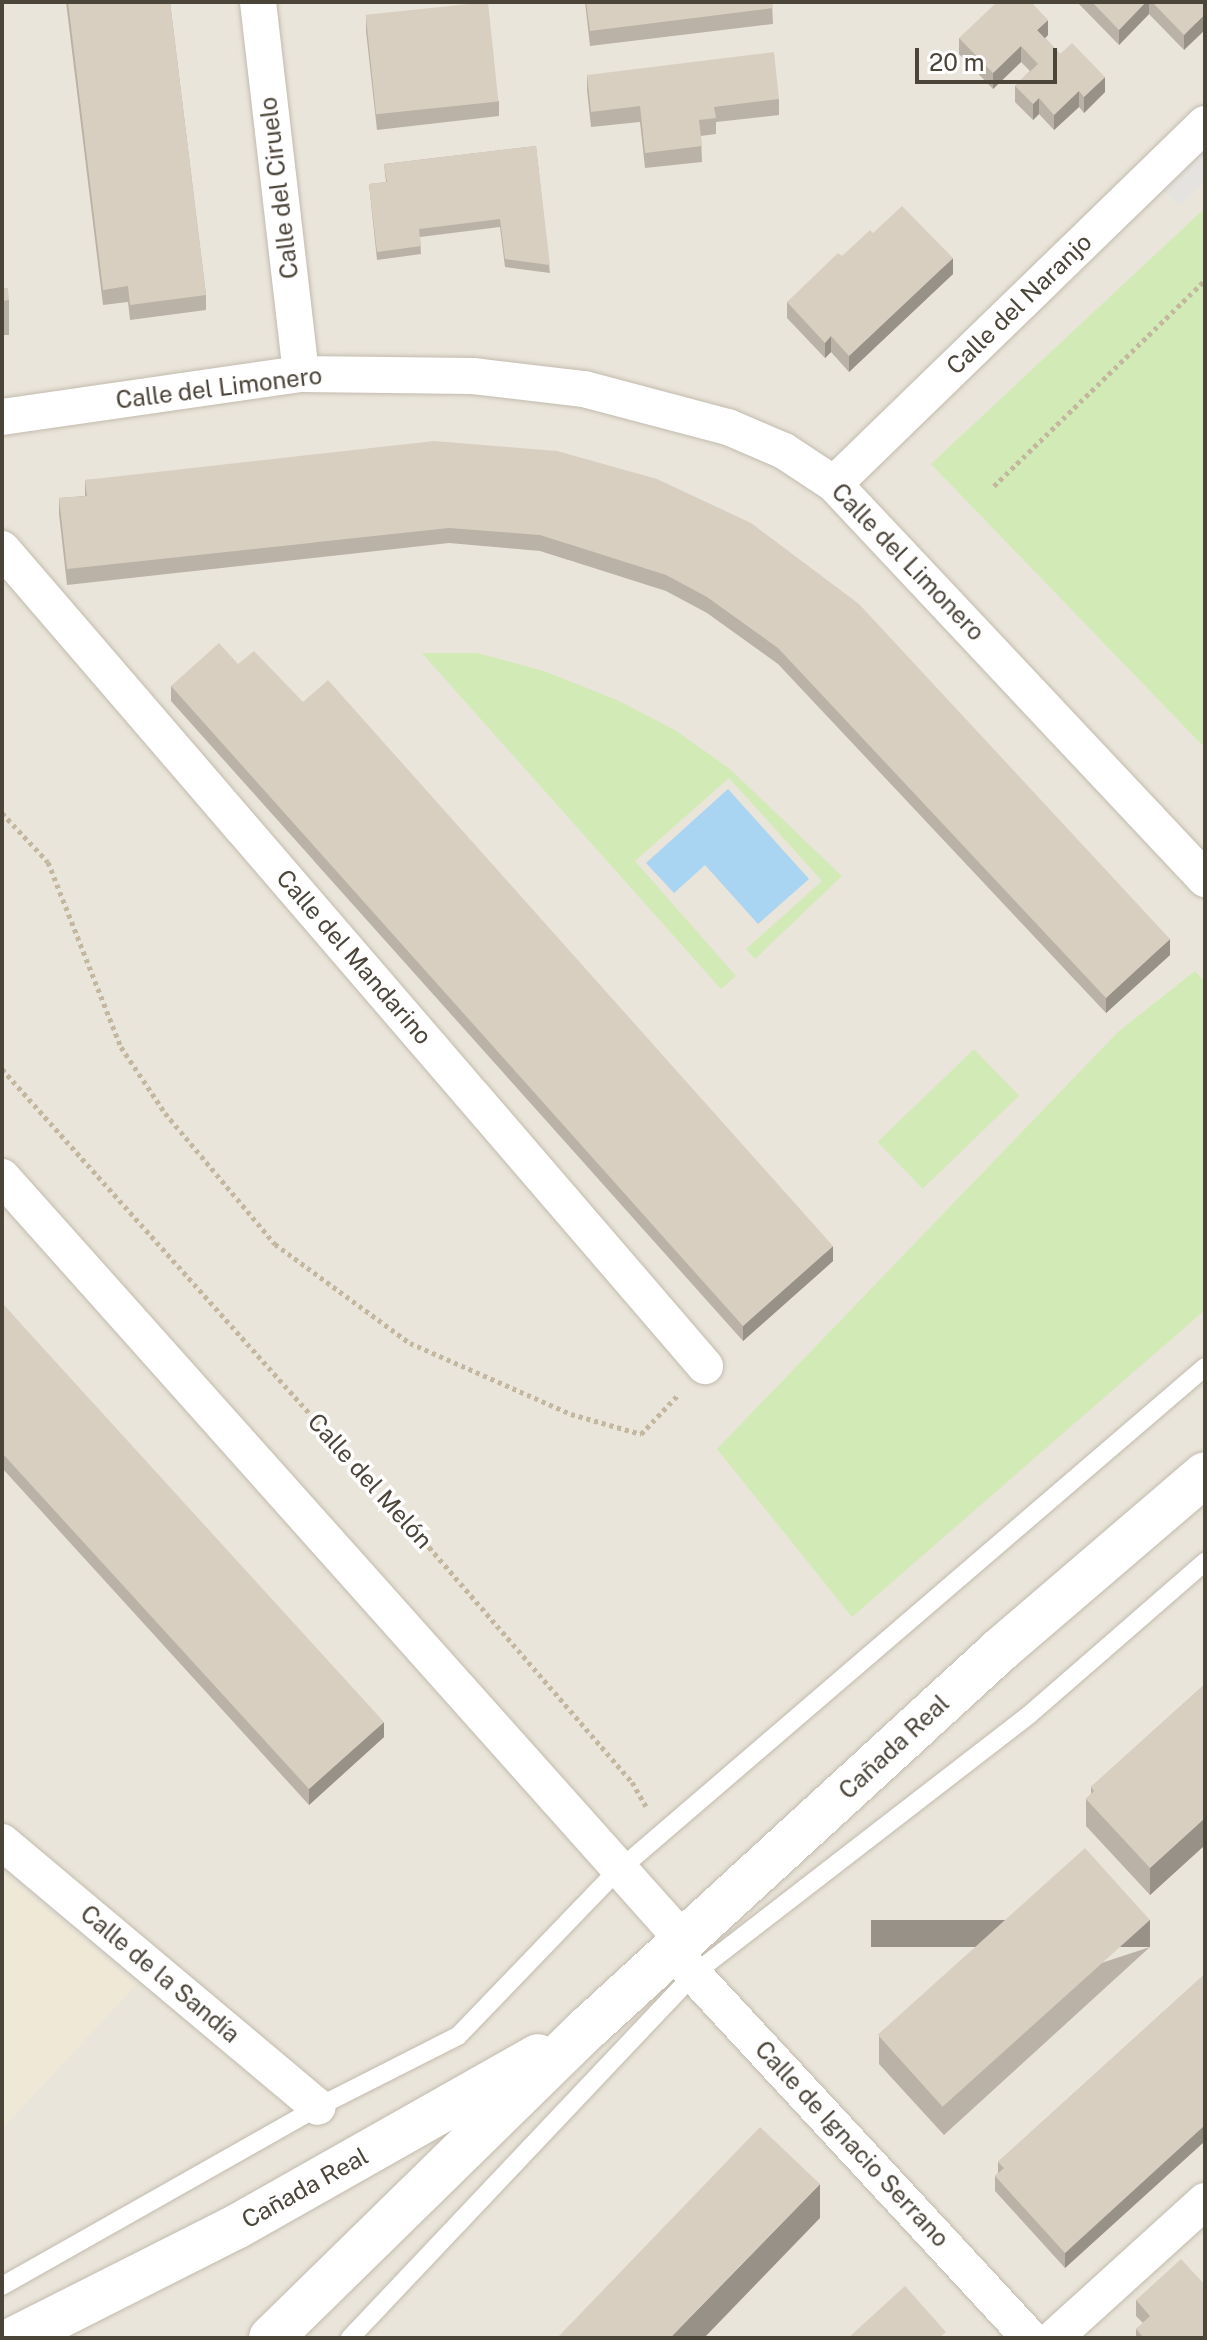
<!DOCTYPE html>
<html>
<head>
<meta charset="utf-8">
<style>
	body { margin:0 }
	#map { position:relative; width:1207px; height:2340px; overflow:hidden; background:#f6f3ec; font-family:"Public Sans",sans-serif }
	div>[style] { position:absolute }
	.residential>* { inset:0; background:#eae5da; transform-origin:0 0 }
	.education>* { inset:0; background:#efe8d6 }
	.green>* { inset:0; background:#d2eab5; transform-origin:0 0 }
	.parking>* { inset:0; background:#e5e3e0 }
	.water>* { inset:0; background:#a9d4f2 }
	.path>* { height:5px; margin-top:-2.5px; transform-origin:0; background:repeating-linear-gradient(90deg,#c4b79f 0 4px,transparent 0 8px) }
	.roads { filter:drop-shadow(0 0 2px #c2bbae) drop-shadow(0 0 2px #c2bbae) }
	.service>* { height:18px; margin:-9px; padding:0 9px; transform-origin:9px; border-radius:9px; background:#fff }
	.minor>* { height:36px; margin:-18px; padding:0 18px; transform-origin:18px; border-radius:18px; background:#fff }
	.tertiary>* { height:44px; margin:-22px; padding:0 22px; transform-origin:22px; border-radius:22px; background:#fff }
	.wall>* { inset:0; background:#bab2a6 }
	.shaded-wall>* { inset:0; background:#979187; transform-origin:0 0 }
	.building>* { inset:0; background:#d8cfc1; transform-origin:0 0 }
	span { translate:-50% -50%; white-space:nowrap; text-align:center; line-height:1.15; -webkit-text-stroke:7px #fff; paint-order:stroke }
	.street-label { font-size:24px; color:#4b4439 }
	.frame { position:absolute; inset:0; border:4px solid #4b4439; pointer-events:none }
	.scale { position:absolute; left:915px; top:48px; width:142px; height:36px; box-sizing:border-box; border:4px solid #4b4439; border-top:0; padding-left:10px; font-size:24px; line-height:28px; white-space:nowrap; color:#4b4439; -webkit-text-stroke:6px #fff; paint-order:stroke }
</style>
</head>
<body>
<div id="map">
	<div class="residential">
		<i style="left:2px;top:2px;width:1203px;height:2336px"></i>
	</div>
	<div class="education">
		<i style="clip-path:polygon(2px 1872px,136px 1985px,2px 2129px)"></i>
	</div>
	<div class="green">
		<i style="clip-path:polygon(1205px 208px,1205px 748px,931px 464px)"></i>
		<i style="clip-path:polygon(422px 653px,477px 653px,544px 671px,617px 700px,675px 730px,730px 769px,842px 876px,755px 959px,746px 949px,822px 881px,729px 778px,635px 861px,736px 976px,721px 989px)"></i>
		<i style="clip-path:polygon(1195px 971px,1205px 982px,1205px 1310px,852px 1617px,717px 1449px,1118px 1032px)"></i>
		<i style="left:974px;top:1049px;width:65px;height:134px;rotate:46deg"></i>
	</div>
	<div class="parking">
		<i style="clip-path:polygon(1205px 131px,1205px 181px,1179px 206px,1154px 180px)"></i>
	</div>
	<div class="water">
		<i style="clip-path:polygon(728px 789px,809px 879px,758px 924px,705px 865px,674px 893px,646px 863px)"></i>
	</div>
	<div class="path">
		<i style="left:994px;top:486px;width:295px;rotate:-44.3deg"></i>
		<i style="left:2px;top:813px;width:67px;rotate:46.8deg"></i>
		<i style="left:48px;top:862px;width:199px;rotate:68.5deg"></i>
		<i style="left:121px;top:1047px;width:79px;rotate:56.3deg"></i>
		<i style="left:165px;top:1113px;width:171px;rotate:50deg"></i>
		<i style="left:275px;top:1244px;width:167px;rotate:36.3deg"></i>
		<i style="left:410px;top:1343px;width:176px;rotate:23.8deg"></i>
		<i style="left:571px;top:1414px;width:73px;rotate:15.9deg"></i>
		<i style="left:641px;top:1434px;width:54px;rotate:-46.5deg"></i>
		<i style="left:2px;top:1069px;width:641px;rotate:48.23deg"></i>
		<i style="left:429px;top:1547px;width:311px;rotate:49.2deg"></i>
		<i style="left:632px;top:1782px;width:28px;rotate:60deg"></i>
	</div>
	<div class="roads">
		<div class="service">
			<i style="left:2px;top:2286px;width:363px;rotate:-29.5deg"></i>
			<i style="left:318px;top:2107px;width:157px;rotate:-26.9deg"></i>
			<i style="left:458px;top:2036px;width:222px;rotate:-46.1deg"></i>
			<i style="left:612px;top:1876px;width:781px;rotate:-40.64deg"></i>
			<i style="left:350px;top:2338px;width:502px;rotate:-46.61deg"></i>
			<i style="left:695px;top:1973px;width:423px;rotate:-37.7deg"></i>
			<i style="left:1030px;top:1714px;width:232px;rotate:-41deg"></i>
		</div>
		<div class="minor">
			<i style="left:258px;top:2px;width:374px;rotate:83.4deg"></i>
			<i style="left:2px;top:417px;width:302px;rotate:-8.2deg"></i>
			<i style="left:301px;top:374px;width:172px;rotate:0.7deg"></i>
			<i style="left:473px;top:376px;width:112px;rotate:6.7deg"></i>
			<i style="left:584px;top:389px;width:149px;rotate:14.8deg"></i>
			<i style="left:728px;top:427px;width:61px;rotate:23.2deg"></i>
			<i style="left:784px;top:451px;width:60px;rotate:33.4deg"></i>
			<i style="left:834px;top:484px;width:542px;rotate:46.79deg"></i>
			<i style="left:834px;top:484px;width:517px;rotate:-44.14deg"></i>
			<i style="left:2px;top:549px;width:1078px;rotate:49.29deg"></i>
			<i style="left:2px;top:1177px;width:1023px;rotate:48.25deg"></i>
			<i style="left:2px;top:1842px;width:412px;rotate:40deg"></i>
			<i style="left:672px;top:1951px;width:527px;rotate:47.23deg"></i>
			<i style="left:1054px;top:2338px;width:204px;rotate:-42.2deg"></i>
		</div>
		<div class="tertiary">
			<i style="left:16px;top:2338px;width:246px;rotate:-26.8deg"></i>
			<i style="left:236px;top:2227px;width:347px;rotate:-29.5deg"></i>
			<i style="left:271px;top:2338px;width:445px;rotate:-44.4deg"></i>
			<i style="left:589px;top:2027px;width:558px;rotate:-42.53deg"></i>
			<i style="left:1000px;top:1650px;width:270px;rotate:-40.6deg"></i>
		</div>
	</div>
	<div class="wall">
		<i style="clip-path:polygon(66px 2px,170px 2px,206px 295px,206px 310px,130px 320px,128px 302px,103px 305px)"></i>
		<i style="clip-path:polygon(585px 2px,772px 2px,773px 24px,590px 46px)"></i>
		<i style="clip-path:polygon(1077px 2px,1205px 2px,1184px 50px,1149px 14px,1119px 45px)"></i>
		<i style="clip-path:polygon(366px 15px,499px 101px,499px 116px,377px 130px,366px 31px)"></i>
		<i style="clip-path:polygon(1048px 35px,1045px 38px,1060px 54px,1105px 92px,1084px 113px,1079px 107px,1054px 130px,1039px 114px,1033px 120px,1015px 102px,1015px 86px,1030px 71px,1021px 62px,993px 89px,959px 54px,959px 38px)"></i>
		<i style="clip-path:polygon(587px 75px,779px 99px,779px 115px,716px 122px,716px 134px,701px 136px,702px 162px,645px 168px,640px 122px,591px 127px,587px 90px)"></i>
		<i style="clip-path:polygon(536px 146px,550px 273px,505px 267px,500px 227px,420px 237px,421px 254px,377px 260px,369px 184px,386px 182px,384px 164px)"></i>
		<i style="clip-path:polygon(873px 233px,953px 274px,849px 372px,831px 352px,825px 358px,787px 318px,787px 302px,842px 256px)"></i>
		<i style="clip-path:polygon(2px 288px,9px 300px,9px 335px,2px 335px)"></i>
		<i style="clip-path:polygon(557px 451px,1170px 955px,1106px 1013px,778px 664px,707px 613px,666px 591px,540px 551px,449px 543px,67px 585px,59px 514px,59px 498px,85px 496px,85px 480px)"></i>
		<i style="clip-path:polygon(238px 664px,303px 702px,833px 1261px,743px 1341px,171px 701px,171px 686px)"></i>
		<i style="clip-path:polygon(2px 1303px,384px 1737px,309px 1805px,2px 1468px)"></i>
		<i style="clip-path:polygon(1205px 1684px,1205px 1845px,1150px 1895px,1086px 1826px,1086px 1799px,1091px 1794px,1091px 1787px)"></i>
		<i style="clip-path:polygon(1150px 1947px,944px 2135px,879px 2064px,879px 2036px)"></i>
		<i style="clip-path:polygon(1205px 1974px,1205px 2141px,1065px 2268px,995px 2191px,995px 2176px,998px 2173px,998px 2162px)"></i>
		<i style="clip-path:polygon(1136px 2300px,1205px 2338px,1136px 2338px,1136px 2329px,1143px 2323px,1136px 2316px)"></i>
	</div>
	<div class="shaded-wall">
		<i style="clip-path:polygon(1146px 2px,1149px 2px,1149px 14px,1119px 45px,1119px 30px)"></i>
		<i style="clip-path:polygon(1205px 14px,1205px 30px,1184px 50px,1184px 35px)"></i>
		<i style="clip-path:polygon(1048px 20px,1048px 35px,1037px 46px,1037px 30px)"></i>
		<i style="clip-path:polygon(1021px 46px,1021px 62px,993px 89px,993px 73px)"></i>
		<i style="clip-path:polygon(1105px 77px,1105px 92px,1084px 113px,1084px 97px)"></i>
		<i style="clip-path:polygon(1079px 91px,1079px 107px,1054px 130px,1054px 115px)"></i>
		<i style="clip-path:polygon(1039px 98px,1039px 114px,1033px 120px,1033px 104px)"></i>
		<i style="clip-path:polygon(953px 258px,953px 274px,849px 372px,849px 356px)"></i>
		<i style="clip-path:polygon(831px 336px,831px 352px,825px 358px,825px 343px)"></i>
		<i style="clip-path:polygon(1170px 939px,1170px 955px,1106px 1013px,1106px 998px)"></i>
		<i style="clip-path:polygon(833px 1246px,833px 1261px,743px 1341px,743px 1326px)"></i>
		<i style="clip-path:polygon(384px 1722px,384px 1737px,309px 1805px,309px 1789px)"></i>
		<i style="clip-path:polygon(1205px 1818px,1205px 1845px,1150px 1895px,1150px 1868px)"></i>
		<i style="left:1150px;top:1920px;width:27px;height:279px;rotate:90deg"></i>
		<i style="clip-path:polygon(1205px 2125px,1205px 2141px,1065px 2268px,1065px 2253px)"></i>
		<i style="clip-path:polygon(820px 2184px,820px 2218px,704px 2338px,670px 2338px)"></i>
	</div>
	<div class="building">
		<i style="clip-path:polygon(68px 2px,170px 2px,206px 295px,130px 305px,128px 286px,103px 290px)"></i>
		<i style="left:488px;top:2px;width:100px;height:123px;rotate:84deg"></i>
		<i style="clip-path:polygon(586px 2px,772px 2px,773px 8px,590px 31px)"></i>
		<i style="clip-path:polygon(997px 2px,1031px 2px,1048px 20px,1037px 30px,1060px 54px,1072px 43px,1105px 77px,1084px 97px,1079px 91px,1054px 115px,1039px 98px,1033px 104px,1015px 86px,1038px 64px,1021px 46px,993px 73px,959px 38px)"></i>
		<i style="clip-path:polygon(1092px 2px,1146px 2px,1119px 30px)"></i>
		<i style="clip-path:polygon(1152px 2px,1205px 2px,1205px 14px,1184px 35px)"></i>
		<i style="clip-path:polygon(774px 52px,779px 99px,714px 107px,716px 118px,699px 120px,702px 146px,645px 153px,640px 106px,591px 112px,587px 75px)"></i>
		<i style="clip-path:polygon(536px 146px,550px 265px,505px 259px,500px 219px,419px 229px,421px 246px,377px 252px,369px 184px,387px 182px,384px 164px)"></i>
		<i style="clip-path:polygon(902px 206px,953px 258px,849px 356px,831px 336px,825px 343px,787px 302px,838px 253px,842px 256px,870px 230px,873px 233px)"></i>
		<i style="clip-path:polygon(2px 288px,8px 288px,9px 300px,2px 301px)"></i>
		<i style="clip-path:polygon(434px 441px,557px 451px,657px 479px,751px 523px,859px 604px,1170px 939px,1106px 998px,778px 648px,707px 597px,666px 575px,540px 535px,449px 528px,67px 569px,59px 498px,87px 496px,85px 480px)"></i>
		<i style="clip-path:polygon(219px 643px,238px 664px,254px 651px,303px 702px,328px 680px,833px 1246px,743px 1326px,171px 686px)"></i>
		<i style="clip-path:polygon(2px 1303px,384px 1722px,309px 1789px,2px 1453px)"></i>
		<i style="clip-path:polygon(1205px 1684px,1205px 1818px,1150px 1868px,1086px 1799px,1094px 1791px,1091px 1787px)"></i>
		<i style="left:1085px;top:1848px;width:97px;height:279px;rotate:48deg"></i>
		<i style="clip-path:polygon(1205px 1974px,1205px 2125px,1065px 2253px,995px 2176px,1004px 2168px,998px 2162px)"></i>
		<i style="clip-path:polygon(760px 2127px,820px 2184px,670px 2338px,557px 2338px)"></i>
		<i style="clip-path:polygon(1181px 2259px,1205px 2285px,1205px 2338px,1144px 2338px,1136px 2329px,1150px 2316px,1136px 2300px)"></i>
		<i style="clip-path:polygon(905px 2286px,946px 2332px,939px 2338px,848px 2338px)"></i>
	</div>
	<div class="street-label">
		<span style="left:279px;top:188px;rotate:-97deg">Calle del Ciruelo</span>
		<span style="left:1019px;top:304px;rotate:-44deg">Calle del Naranjo</span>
		<span style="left:219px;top:388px;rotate:-7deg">Calle del Limonero</span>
		<span style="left:908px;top:562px;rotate:46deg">Calle del Limonero</span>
		<span style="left:354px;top:957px;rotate:49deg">Calle del Mandarino</span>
		<span style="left:370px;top:1481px;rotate:48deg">Calle del Melón</span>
		<span style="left:894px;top:1747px;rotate:-43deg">Cañada Real</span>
		<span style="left:160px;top:1974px;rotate:40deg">Calle de la Sandía</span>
		<span style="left:852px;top:2144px;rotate:47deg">Calle de Ignacio Serrano</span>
		<span style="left:305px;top:2188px;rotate:-29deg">Cañada Real</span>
	</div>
	<div class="frame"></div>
	<div class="scale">20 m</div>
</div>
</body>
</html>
